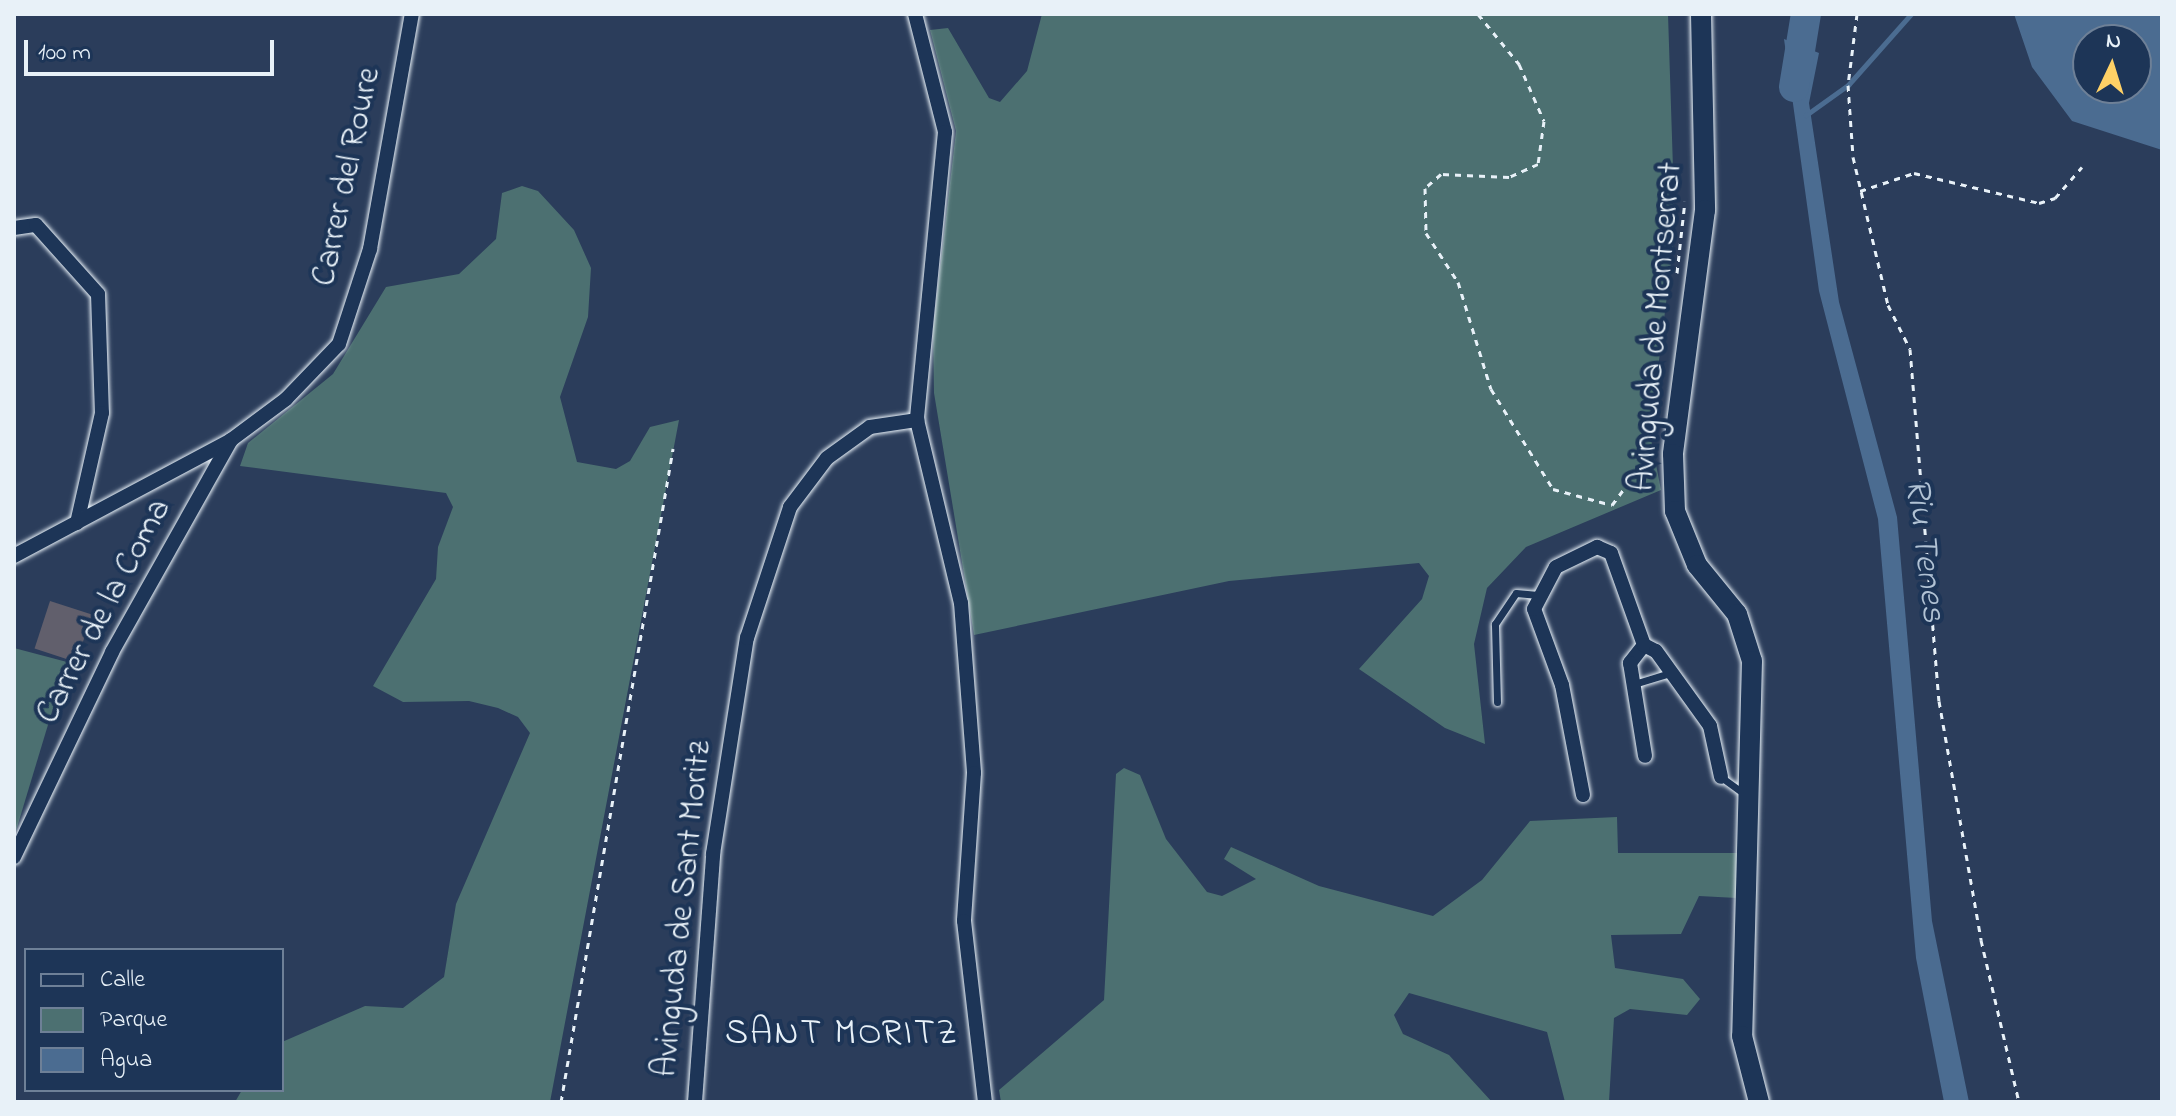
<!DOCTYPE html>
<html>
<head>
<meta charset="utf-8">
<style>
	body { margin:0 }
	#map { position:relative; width:2176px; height:1116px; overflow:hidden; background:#2b3d5b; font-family:"Indie Flower",sans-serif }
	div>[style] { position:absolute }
	.green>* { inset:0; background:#4c7071 }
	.water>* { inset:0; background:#4b6c91 }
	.stream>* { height:5px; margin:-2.5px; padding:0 2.5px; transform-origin:2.5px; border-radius:2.5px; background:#4b6c91 }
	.river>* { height:30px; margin:-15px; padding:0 15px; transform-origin:15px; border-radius:15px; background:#4b6c91 }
	.building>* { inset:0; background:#615f6c; transform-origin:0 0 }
	.path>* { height:3px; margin-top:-1.5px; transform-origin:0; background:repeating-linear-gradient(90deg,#e8f1f8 0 6px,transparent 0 12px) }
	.roads { filter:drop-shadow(0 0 2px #e8f1f8) drop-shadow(0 0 2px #e8f1f8) }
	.lane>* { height:7px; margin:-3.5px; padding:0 3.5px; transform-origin:3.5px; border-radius:3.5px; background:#1d3557 }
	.street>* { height:14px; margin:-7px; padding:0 7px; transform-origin:7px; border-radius:7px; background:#1d3557 }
	.secondary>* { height:20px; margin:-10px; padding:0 10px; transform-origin:10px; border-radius:10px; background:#1d3557 }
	span { translate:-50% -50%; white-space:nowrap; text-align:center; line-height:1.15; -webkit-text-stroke:8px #1d3557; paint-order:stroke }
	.street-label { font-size:34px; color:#e8f1f8 }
	.water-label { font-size:36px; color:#b1c2d4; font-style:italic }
	.neighbourhood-label { font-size:36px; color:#e8f1f8; letter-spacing:2px }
	.frame { position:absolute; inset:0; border:16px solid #e8f1f8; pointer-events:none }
	.legend { position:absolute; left:24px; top:948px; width:260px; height:144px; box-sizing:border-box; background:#1d3557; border:2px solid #6e8097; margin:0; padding:10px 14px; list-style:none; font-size:24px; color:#e8f1f8 }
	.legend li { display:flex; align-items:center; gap:16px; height:40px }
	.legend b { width:40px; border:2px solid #6e8097 }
	.north { position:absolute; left:2072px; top:24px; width:80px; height:80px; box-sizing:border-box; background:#1d3557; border:2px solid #6e8097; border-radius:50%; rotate:4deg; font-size:22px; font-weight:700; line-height:32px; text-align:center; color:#e8f1f8 }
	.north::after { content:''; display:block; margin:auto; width:28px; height:36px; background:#ffd166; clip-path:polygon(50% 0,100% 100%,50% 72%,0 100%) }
	.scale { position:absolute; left:24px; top:40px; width:250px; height:36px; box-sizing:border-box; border:4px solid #e8f1f8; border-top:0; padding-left:10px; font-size:24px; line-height:28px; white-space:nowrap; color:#e8f1f8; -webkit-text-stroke:6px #1d3557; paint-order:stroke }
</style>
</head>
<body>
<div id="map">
	<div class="green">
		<i style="clip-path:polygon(1042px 14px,1668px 14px,1675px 230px,1650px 434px,1661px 490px,1526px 547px,1487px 588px,1474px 644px,1485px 744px,1445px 728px,1359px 669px,1422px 599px,1429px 576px,1419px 563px,1229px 581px,974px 635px,934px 393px,933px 330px,956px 131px,930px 30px,948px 28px,989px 98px,1000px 102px,1027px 71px)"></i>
		<i style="clip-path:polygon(522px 186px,538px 191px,574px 230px,591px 268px,588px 317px,560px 397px,577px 462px,616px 469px,630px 461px,650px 427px,679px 420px,550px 1102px,235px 1102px,242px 1090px,282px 1090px,282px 1042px,365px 1006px,403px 1008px,444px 977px,456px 904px,530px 733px,518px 717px,498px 708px,469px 701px,403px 702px,373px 686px,436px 579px,438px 547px,453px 507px,446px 493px,240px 466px,248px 443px,333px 374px,386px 287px,459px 274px,496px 239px,502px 193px)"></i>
		<i style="clip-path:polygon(14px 648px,67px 662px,15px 834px,14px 833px)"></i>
		<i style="clip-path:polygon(1124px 768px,1140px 775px,1166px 839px,1207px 892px,1222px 896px,1256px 879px,1224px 859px,1231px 847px,1319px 886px,1433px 916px,1482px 880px,1530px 821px,1617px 817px,1618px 853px,1738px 853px,1737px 898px,1699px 896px,1681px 934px,1611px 935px,1615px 968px,1683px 979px,1700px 999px,1687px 1015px,1630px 1009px,1614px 1018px,1609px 1102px,1565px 1102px,1547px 1032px,1409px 993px,1394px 1015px,1403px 1034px,1449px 1055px,1492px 1102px,1001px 1102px,999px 1090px,1104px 1000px,1116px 774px)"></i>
	</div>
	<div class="water">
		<i style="clip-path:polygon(evenodd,2014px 14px,2162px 14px,2162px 150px,2072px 121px,2032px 67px,2014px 14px,2088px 40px,2136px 40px,2136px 88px,2088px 88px,2088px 40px)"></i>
		<i style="clip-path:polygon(1784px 39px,1819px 53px,1809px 103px,1839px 302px,1897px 517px,1932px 921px,1969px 1102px,1944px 1102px,1916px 958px,1878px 519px,1819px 291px)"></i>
	</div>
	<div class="stream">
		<i style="left:1806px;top:115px;width:52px;rotate:-35.5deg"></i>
		<i style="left:1848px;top:85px;width:95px;rotate:-48.4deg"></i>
	</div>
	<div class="river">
		<i style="left:1794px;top:87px;width:74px;rotate:-80.7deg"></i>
	</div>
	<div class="building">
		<i style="left:50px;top:601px;width:44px;height:50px;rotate:18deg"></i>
	</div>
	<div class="path">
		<i style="left:1478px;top:14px;width:65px;rotate:50.6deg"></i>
		<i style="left:1519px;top:64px;width:62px;rotate:66.3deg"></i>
		<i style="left:1544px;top:121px;width:43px;rotate:97.9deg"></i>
		<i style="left:1538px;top:164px;width:32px;rotate:156deg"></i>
		<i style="left:1509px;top:177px;width:68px;rotate:-177.5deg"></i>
		<i style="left:1441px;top:174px;width:21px;rotate:139deg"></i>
		<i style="left:1425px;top:188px;width:45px;rotate:88.7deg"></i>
		<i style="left:1426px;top:233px;width:59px;rotate:56.9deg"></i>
		<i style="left:1458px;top:282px;width:112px;rotate:72.9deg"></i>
		<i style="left:1491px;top:389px;width:118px;rotate:58.2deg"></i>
		<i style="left:1553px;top:489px;width:61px;rotate:15.2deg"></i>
		<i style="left:1612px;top:505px;width:72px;rotate:-53.4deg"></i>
		<i style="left:1857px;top:14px;width:72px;rotate:97.2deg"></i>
		<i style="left:1848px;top:85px;width:72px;rotate:86deg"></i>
		<i style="left:1853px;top:157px;width:152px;rotate:76.7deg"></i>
		<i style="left:1888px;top:305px;width:49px;rotate:63.4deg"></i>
		<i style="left:1910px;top:349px;width:353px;rotate:85.3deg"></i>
		<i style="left:1939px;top:701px;width:243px;rotate:80deg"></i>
		<i style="left:1981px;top:940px;width:166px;rotate:76.8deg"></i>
		<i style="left:1860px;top:191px;width:57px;rotate:-18.4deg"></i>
		<i style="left:1914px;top:173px;width:129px;rotate:13.5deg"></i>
		<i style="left:2039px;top:203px;width:17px;rotate:-17deg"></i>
		<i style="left:2055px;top:198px;width:41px;rotate:-48.9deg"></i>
		<i style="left:1677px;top:273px;width:72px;rotate:-83.7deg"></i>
		<i style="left:561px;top:1102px;width:663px;rotate:-80.27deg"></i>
	</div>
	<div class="roads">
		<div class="lane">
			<i style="left:1634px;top:684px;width:38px;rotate:-17deg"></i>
			<i style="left:1497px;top:702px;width:78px;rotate:-91.5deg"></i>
			<i style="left:1495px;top:624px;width:37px;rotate:-56deg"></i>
			<i style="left:1516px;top:593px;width:22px;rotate:5deg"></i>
			<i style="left:1721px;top:777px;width:31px;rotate:36deg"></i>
		</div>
		<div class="street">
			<i style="left:915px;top:14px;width:122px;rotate:75.7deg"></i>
			<i style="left:945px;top:132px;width:289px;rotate:95.6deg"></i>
			<i style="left:917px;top:420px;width:188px;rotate:76.5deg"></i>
			<i style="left:961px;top:603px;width:170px;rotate:85.6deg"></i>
			<i style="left:974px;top:773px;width:148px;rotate:93.9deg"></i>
			<i style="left:964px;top:921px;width:182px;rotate:83.4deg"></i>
			<i style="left:14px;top:228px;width:22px;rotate:-8deg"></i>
			<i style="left:36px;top:225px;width:93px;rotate:48.1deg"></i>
			<i style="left:98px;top:294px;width:119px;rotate:88.1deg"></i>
			<i style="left:102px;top:413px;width:113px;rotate:102.8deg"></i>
			<i style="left:14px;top:556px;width:246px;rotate:-28.1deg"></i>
			<i style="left:231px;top:440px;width:69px;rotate:-36.7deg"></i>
			<i style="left:286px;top:399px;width:76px;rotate:-46.1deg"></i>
			<i style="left:339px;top:344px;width:100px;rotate:-71.9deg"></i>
			<i style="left:370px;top:249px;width:239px;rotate:-79.9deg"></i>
			<i style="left:1644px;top:645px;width:23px;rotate:128deg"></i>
			<i style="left:1630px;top:663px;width:94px;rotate:80.8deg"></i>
			<i style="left:1583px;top:795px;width:112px;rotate:-100.8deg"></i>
			<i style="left:1562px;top:685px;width:81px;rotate:-110.2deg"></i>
			<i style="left:1534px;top:609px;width:47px;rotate:-62.4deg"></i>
			<i style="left:1556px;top:567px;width:46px;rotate:-26deg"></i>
			<i style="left:1597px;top:547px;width:15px;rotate:23deg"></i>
			<i style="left:1611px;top:553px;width:98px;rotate:70.3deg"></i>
			<i style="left:1644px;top:645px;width:13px;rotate:27deg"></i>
			<i style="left:1656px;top:651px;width:92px;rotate:54.2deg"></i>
			<i style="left:1710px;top:726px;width:52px;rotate:77.8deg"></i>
			<i style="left:14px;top:857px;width:227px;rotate:-64.4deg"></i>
			<i style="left:112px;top:652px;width:243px;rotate:-60.7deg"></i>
			<i style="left:695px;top:1102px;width:249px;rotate:-85.8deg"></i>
			<i style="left:713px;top:854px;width:219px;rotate:-81.1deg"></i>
			<i style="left:747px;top:638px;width:138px;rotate:-71.8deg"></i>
			<i style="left:790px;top:507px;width:61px;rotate:-52.9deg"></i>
			<i style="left:827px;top:458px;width:53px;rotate:-35.8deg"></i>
			<i style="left:870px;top:427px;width:48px;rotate:-8.5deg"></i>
		</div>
		<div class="secondary">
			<i style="left:1701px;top:14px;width:196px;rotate:88.8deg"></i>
			<i style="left:1705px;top:210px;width:246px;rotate:97.5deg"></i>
			<i style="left:1673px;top:454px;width:57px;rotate:88deg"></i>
			<i style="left:1675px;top:511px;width:58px;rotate:67.8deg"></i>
			<i style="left:1697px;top:565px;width:63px;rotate:50.8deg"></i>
			<i style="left:1737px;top:614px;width:49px;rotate:72.3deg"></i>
			<i style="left:1752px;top:661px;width:375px;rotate:91.5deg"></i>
			<i style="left:1742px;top:1036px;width:68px;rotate:75.6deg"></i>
		</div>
	</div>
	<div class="street-label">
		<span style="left:348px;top:177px;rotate:-78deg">Carrer del Roure</span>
		<span style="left:1658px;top:327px;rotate:-85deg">Avinguda de Montserrat</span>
		<span style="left:105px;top:612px;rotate:-62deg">Carrer de la Coma</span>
		<span style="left:684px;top:909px;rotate:-84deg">Avinguda de Sant Moritz</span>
	</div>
	<div class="water-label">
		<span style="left:1924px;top:550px;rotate:83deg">Riu Tenes</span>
	</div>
	<div class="neighbourhood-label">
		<span style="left:842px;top:1035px">SANT MORITZ</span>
	</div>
	<div class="frame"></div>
	<ul class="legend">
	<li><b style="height:10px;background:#1d3557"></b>Calle</li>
	<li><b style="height:22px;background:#4c7071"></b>Parque</li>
	<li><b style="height:22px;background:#4b6c91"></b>Agua</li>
	</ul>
	<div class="north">N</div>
	<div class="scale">100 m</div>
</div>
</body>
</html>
